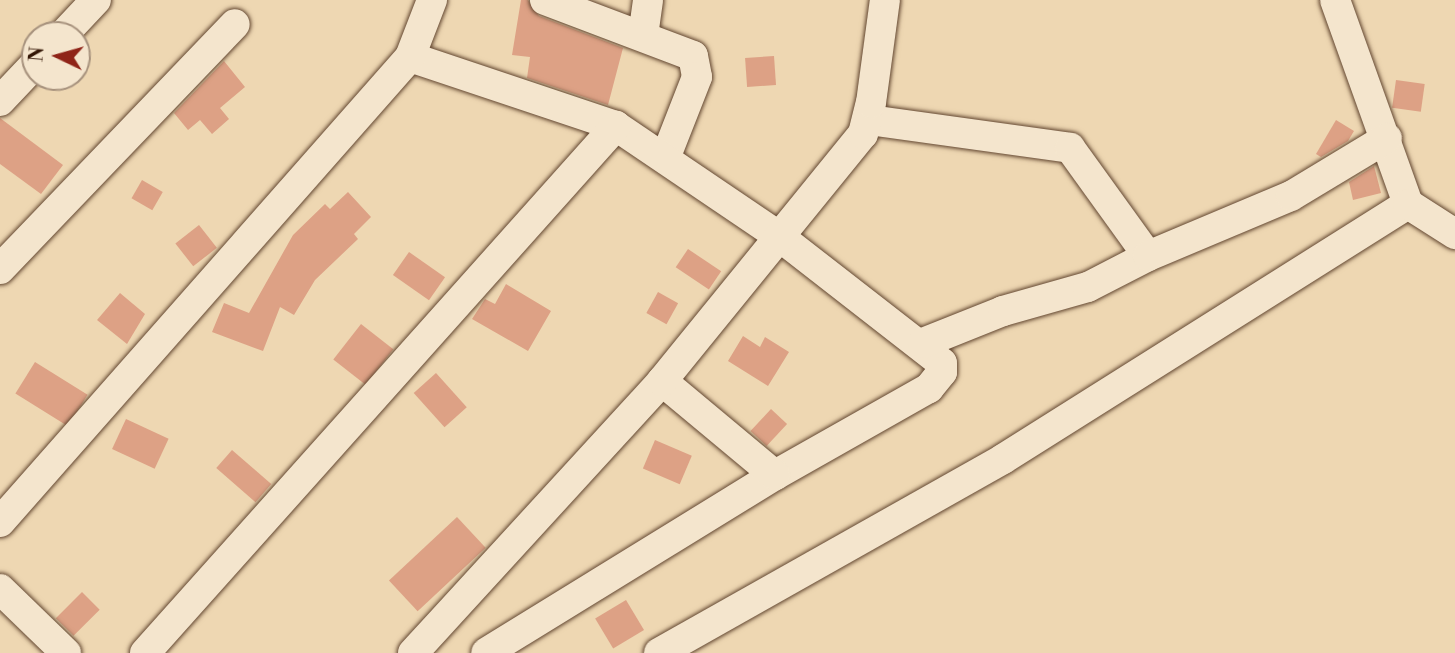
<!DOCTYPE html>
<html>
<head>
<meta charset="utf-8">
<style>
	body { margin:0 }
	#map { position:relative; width:1455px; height:653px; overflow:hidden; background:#eed7b2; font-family:"Libre Bodoni",serif }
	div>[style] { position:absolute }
	.building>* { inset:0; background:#dda185; transform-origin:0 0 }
	.roads { filter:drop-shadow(0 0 2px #624630) drop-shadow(0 0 2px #624630) }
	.minor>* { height:30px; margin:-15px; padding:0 15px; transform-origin:15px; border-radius:15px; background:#f4e5cd }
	span { translate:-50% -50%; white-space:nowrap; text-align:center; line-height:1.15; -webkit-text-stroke:5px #f4e5cd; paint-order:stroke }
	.north { position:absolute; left:21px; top:21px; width:70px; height:70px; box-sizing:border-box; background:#f4e5cd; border:2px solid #a7927d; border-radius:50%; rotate:275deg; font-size:19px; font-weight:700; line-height:28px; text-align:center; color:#331605 }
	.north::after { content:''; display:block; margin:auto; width:24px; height:32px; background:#8f2418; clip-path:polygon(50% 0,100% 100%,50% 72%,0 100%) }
</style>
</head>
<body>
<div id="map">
	<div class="building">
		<i style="clip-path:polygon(521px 0,528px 0,539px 16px,623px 48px,608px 105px,527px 78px,530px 57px,512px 55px)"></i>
		<i style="left:774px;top:56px;width:29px;height:29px;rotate:86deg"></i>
		<i style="clip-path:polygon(224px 61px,245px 87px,220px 108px,229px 119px,212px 134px,200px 120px,188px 130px,174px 113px)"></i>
		<i style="left:1396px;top:80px;width:29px;height:28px;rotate:8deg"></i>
		<i style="clip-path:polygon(0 118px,63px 165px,41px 194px,0 164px)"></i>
		<i style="clip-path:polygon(1336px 120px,1354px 131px,1348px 141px,1321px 157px,1316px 154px)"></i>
		<i style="clip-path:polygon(1374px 166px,1381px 193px,1353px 200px,1349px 182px)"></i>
		<i style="left:142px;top:180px;width:24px;height:21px;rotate:30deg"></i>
		<i style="clip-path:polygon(348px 192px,371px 217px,354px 234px,358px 239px,315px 280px,294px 315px,280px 307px,263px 351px,212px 332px,224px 303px,249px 313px,293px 235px,325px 204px,330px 209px)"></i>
		<i style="left:199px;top:225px;width:29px;height:30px;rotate:52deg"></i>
		<i style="left:688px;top:249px;width:40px;height:22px;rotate:34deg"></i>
		<i style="left:409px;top:252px;width:44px;height:28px;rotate:35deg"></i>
		<i style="clip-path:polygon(506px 284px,551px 311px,528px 351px,472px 319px,485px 299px,495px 304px)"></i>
		<i style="left:658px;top:292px;width:23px;height:24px;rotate:29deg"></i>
		<i style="clip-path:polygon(120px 293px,145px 314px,127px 344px,97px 320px)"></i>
		<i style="left:361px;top:324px;width:41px;height:45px;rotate:38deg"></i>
		<i style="clip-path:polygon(743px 336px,760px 347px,765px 337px,789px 352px,768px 386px,728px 361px)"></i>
		<i style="left:35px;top:362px;width:62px;height:37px;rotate:32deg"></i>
		<i style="left:436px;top:373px;width:46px;height:30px;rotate:48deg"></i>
		<i style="left:771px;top:409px;width:22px;height:30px;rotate:43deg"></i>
		<i style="left:126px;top:419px;width:47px;height:33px;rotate:25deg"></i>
		<i style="left:655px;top:440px;width:40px;height:31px;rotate:23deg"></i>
		<i style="left:232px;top:450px;width:52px;height:24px;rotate:41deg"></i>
		<i style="left:457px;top:517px;width:42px;height:93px;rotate:47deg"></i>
		<i style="left:82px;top:592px;width:25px;height:37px;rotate:45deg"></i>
		<i style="left:626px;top:600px;width:35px;height:36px;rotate:59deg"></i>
	</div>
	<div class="roads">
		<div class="minor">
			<i style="left:545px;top:0;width:158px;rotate:20.7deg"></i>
			<i style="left:693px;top:56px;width:21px;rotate:79deg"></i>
			<i style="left:697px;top:77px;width:85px;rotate:111.4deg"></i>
			<i style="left:1335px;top:0;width:217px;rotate:70.3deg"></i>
			<i style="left:63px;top:35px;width:48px;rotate:-46.7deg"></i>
			<i style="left:643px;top:36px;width:36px;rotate:-82deg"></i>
			<i style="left:410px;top:57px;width:217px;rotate:18.5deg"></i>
			<i style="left:616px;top:126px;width:198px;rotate:34.1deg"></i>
			<i style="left:780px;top:237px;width:205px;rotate:37.9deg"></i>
			<i style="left:942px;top:363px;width:9px;rotate:90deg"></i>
			<i style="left:942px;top:372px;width:21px;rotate:129deg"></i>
			<i style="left:929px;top:388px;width:177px;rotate:150.5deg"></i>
			<i style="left:775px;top:475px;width:339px;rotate:148.4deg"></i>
			<i style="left:0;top:101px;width:51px;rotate:-46.6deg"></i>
			<i style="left:869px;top:120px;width:203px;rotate:7.9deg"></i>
			<i style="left:1070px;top:148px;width:133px;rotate:54.2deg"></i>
			<i style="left:0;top:269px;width:339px;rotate:-46.2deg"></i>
			<i style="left:923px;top:343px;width:86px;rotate:-21.8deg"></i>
			<i style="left:1003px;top:311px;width:88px;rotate:-15.8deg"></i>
			<i style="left:1088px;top:287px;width:68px;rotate:-27.3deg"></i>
			<i style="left:1148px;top:256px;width:155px;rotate:-22.8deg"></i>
			<i style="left:1291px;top:196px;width:112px;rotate:-31.1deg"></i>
			<i style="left:662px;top:381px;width:147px;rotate:39.8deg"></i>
			<i style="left:0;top:522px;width:620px;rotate:-48.6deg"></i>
			<i style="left:410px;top:57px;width:61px;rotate:-68.9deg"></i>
			<i style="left:0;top:589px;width:92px;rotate:44.1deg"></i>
			<i style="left:145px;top:653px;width:707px;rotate:-48.21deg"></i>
			<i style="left:413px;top:653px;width:369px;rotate:-47.5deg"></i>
			<i style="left:662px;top:381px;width:318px;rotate:-50.9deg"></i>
			<i style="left:863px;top:134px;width:32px;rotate:-76deg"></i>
			<i style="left:871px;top:103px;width:104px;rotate:-82.3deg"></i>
			<i style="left:659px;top:653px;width:395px;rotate:-29.4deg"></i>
			<i style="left:1003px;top:459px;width:479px;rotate:-32.2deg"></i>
			<i style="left:1408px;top:204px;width:56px;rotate:32.6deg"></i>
		</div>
	</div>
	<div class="north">N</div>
</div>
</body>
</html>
